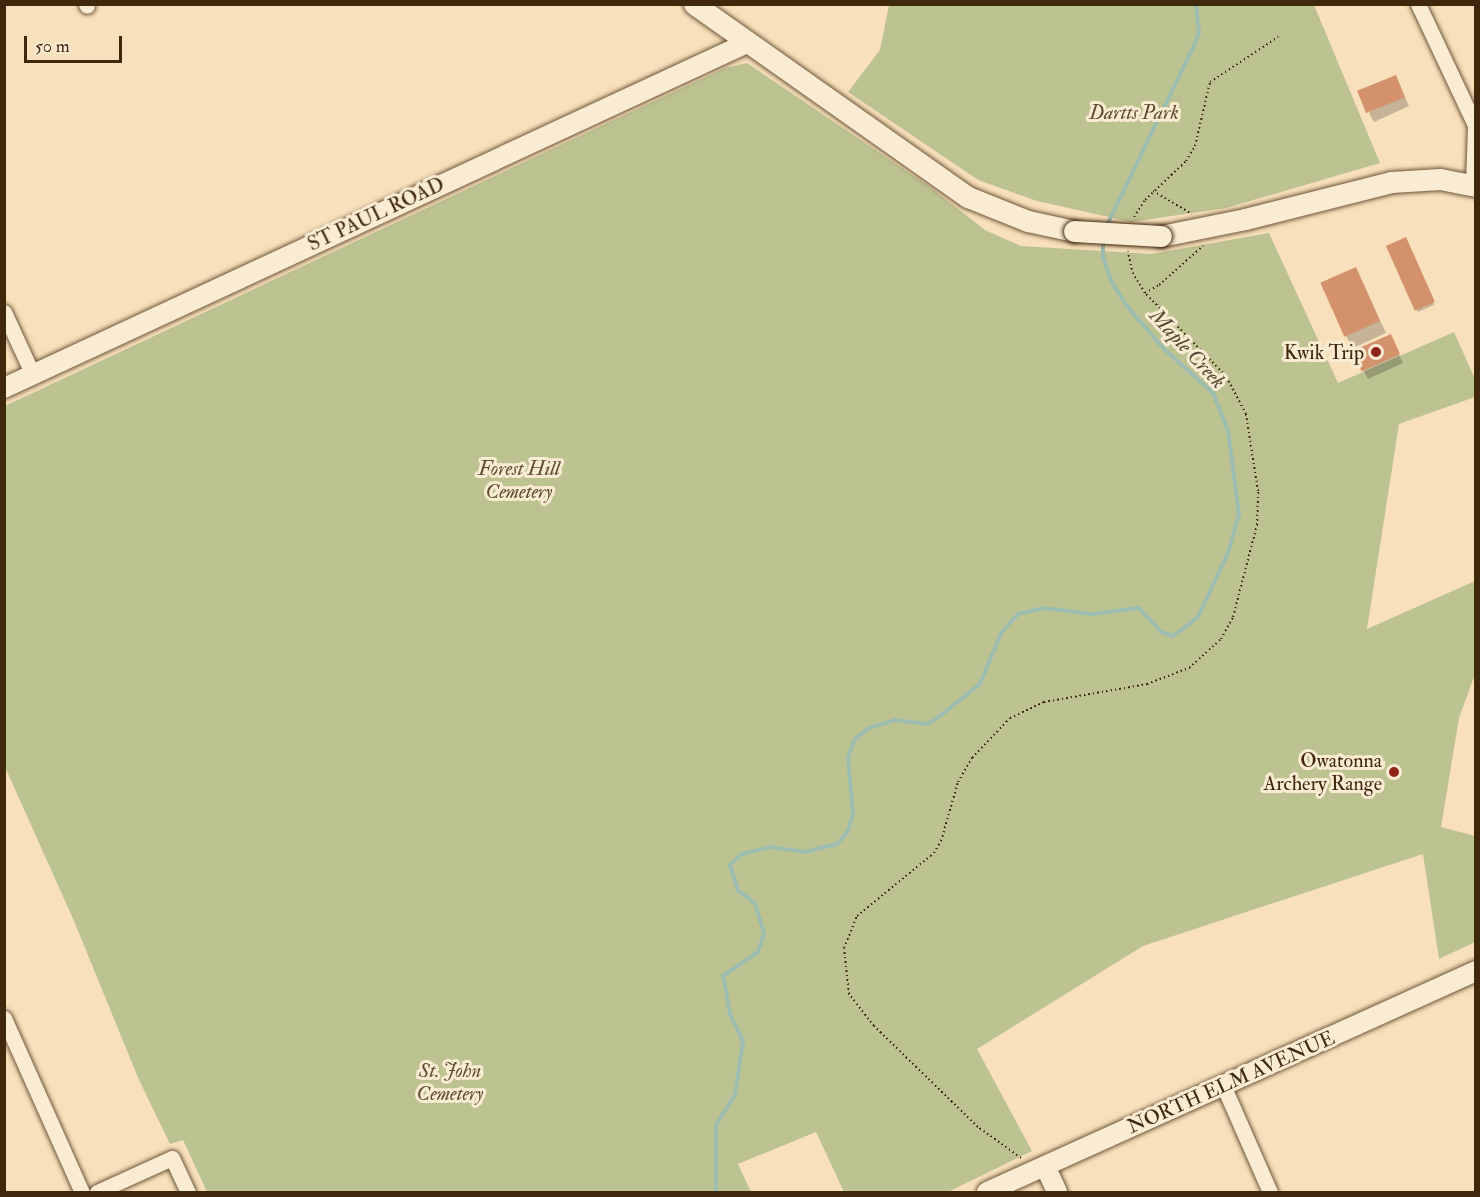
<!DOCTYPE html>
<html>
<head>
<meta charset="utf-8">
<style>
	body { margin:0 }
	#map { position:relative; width:1480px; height:1197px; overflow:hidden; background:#f8e0bc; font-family:"IM FELL Double Pica",serif }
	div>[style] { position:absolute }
	.green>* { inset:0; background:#bdc291 }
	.shadow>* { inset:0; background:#0003; transform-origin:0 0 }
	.stream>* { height:4px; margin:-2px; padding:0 2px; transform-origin:2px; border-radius:2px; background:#9dbdb1 }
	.building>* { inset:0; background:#d3926b; transform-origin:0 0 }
	.path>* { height:2px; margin-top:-1px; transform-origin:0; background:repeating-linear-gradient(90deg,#40280d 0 1.5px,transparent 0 4.5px) }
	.roads { filter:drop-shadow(0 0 2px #6e5639) drop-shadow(0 0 2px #6e5639) }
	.minor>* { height:15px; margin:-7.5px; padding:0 7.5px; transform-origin:7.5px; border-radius:7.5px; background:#faebd3 }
	.tertiary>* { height:20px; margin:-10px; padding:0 10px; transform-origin:10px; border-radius:10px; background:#faebd3 }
	.secondary>* { height:21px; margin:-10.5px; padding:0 10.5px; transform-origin:10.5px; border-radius:10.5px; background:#faebd3 }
	.bridges { filter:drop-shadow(0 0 2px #40280d) drop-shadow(0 0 2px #40280d) }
	.secondary-bridge>* { height:21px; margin:-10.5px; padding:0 10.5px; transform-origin:10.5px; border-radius:10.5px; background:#faebd3 }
	.dots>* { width:16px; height:16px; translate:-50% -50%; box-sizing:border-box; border:3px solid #faebd3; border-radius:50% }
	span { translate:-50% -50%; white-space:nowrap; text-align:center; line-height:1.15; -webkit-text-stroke:6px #faebd3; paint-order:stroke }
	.park-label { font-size:20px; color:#5f4e2e; font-style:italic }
	.street-label { font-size:20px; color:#40280d }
	.poi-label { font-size:20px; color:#40280d }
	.right { translate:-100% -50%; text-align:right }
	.water-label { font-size:21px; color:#574d36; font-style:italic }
	.frame { position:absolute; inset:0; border:6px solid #40280d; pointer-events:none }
	.scale { position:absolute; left:24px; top:36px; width:98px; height:27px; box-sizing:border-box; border:3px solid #40280d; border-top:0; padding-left:8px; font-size:18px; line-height:21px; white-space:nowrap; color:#40280d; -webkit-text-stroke:4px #faebd3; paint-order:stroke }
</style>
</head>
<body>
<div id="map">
	<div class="green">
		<i style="clip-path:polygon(889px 5px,1314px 5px,1380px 163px,1226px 208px,1131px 222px,1037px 201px,978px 180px,848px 92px,880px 50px)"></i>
		<i style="clip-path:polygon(747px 63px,930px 187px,985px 230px,1021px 246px,1151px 254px,1269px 233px,1338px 383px,1454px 332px,1475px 379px,1475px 397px,1399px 424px,1367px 629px,1475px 581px,1475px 674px,1459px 718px,1441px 827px,1475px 836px,1475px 942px,1439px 959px,1423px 854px,1143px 946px,977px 1049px,1032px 1151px,948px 1192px,844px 1192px,816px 1132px,738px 1164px,751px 1192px,207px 1192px,183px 1140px,170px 1144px,139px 1080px,74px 921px,5px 767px,5px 406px,725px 68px)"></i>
	</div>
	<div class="shadow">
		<i style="clip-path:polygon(1400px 86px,1409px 106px,1374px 122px,1369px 113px)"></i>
		<i style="left:1405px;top:239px;width:72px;height:18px;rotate:66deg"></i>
		<i style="clip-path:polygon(1362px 281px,1386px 333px,1353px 348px,1346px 336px)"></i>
		<i style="clip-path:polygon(1395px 345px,1403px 363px,1368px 379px,1363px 370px)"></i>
	</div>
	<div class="stream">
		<i style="left:1107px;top:225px;width:199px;rotate:-64.1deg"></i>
		<i style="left:1194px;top:46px;width:14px;rotate:-69deg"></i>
		<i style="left:1199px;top:33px;width:29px;rotate:-96deg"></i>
		<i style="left:716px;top:1192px;width:67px;rotate:-90deg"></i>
		<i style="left:716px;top:1125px;width:36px;rotate:-58deg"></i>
		<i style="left:735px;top:1095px;width:55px;rotate:-81.6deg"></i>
		<i style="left:743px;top:1041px;width:30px;rotate:-116deg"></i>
		<i style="left:730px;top:1014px;width:39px;rotate:-100deg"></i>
		<i style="left:723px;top:976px;width:42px;rotate:-34.4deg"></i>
		<i style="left:758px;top:952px;width:20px;rotate:-72deg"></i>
		<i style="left:764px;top:933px;width:31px;rotate:-107deg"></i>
		<i style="left:755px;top:903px;width:21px;rotate:-143deg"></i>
		<i style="left:738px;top:890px;width:26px;rotate:-108deg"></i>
		<i style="left:730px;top:865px;width:16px;rotate:-43deg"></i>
		<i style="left:742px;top:854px;width:29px;rotate:-14deg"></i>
		<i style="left:770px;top:847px;width:35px;rotate:8deg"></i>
		<i style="left:805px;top:852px;width:33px;rotate:-14deg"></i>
		<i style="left:837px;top:844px;width:15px;rotate:-48deg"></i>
		<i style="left:847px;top:833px;width:20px;rotate:-72deg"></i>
		<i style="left:853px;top:814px;width:57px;rotate:-95deg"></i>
		<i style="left:848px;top:757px;width:19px;rotate:-69deg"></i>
		<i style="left:855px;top:739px;width:18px;rotate:-38deg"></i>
		<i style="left:869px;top:728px;width:27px;rotate:-17deg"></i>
		<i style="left:895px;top:720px;width:33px;rotate:7deg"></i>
		<i style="left:928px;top:724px;width:16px;rotate:-35deg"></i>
		<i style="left:941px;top:715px;width:50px;rotate:-38.5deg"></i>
		<i style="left:980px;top:684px;width:55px;rotate:-67.6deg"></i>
		<i style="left:1001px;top:633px;width:25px;rotate:-48deg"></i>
		<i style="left:1018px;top:614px;width:26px;rotate:-13deg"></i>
		<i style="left:1043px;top:608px;width:49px;rotate:7deg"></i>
		<i style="left:1092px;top:614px;width:47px;rotate:-7.3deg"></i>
		<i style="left:1139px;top:608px;width:33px;rotate:47deg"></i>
		<i style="left:1161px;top:632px;width:13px;rotate:18deg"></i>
		<i style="left:1173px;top:636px;width:31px;rotate:-37deg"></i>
		<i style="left:1198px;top:617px;width:71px;rotate:-64.9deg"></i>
		<i style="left:1228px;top:553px;width:41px;rotate:-74.2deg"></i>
		<i style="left:1239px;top:514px;width:84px;rotate:-97.5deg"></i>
		<i style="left:1228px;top:431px;width:41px;rotate:-111.5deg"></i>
		<i style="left:1213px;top:393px;width:67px;rotate:-138deg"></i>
		<i style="left:1163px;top:348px;width:55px;rotate:-130.6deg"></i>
		<i style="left:1127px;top:306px;width:30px;rotate:-123deg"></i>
		<i style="left:1111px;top:281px;width:25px;rotate:-108deg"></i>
		<i style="left:1103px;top:257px;width:16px;rotate:-90deg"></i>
	</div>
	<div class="building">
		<i style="left:1396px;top:75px;width:24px;height:42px;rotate:68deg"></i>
		<i style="left:1406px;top:237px;width:71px;height:22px;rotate:66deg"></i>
		<i style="left:1356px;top:267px;width:59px;height:39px;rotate:66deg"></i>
		<i style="left:1391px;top:334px;width:22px;height:42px;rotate:66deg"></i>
	</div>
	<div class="path">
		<i style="left:1153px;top:191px;width:45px;rotate:30.5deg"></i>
		<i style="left:1134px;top:217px;width:20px;rotate:-57deg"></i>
		<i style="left:1145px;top:200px;width:57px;rotate:-43.6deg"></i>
		<i style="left:1186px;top:161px;width:17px;rotate:-59deg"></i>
		<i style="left:1195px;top:146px;width:66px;rotate:-76.8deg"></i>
		<i style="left:1210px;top:82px;width:82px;rotate:-33.5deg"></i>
		<i style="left:1145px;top:293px;width:16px;rotate:-30deg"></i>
		<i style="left:1159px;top:285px;width:59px;rotate:-41.6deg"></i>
		<i style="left:1021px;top:1158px;width:53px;rotate:-144.2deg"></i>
		<i style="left:978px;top:1127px;width:145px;rotate:-135.8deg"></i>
		<i style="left:874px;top:1026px;width:41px;rotate:-128deg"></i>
		<i style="left:849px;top:994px;width:46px;rotate:-96.2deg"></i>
		<i style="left:844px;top:948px;width:35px;rotate:-68deg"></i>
		<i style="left:857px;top:916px;width:99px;rotate:-39.3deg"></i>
		<i style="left:934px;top:853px;width:14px;rotate:-60deg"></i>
		<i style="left:941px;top:841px;width:61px;rotate:-73.9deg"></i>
		<i style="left:958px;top:782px;width:28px;rotate:-60deg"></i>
		<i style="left:972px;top:758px;width:55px;rotate:-46.5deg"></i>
		<i style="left:1010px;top:718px;width:38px;rotate:-25deg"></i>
		<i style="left:1044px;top:702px;width:105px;rotate:-9.9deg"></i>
		<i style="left:1147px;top:684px;width:45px;rotate:-20.9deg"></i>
		<i style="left:1189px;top:668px;width:43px;rotate:-42.2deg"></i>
		<i style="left:1221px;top:639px;width:25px;rotate:-61deg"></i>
		<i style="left:1233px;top:617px;width:95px;rotate:-75.4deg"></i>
		<i style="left:1257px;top:525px;width:34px;rotate:-88deg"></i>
		<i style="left:1258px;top:491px;width:78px;rotate:-98.9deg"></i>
		<i style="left:1246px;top:414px;width:43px;rotate:-117.8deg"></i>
		<i style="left:1226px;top:376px;width:116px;rotate:-134.3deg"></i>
		<i style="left:1145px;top:293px;width:22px;rotate:-122deg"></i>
		<i style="left:1133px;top:274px;width:23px;rotate:-103deg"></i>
	</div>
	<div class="roads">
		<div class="minor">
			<i style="left:86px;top:4px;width:2px;rotate:63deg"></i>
			<i style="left:1418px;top:4px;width:134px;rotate:64.8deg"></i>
			<i style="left:1475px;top:125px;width:60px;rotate:91.9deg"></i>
			<i style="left:4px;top:312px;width:69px;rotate:65.3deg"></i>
			<i style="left:4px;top:1018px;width:191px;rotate:65.9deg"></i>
			<i style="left:1223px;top:1085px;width:117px;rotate:66.3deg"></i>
			<i style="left:97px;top:1192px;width:82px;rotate:-24.4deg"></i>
			<i style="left:172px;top:1158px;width:38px;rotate:65deg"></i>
		</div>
		<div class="tertiary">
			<i style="left:4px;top:388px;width:821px;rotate:-24.91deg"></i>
			<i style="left:1045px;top:1166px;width:29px;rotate:65deg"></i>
			<i style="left:987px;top:1192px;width:537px;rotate:-24.32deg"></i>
		</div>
		<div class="secondary">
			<i style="left:694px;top:4px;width:335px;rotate:35.2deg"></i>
			<i style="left:968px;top:197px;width:65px;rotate:21.8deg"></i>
			<i style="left:1028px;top:221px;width:47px;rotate:12.3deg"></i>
			<i style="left:1161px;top:236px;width:86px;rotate:-11.4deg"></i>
			<i style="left:1245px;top:219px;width:151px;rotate:-14.2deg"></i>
			<i style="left:1391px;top:182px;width:49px;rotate:-3.5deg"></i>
			<i style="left:1440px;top:179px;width:37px;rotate:11deg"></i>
		</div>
	</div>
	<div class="bridges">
		<div class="secondary-bridge">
			<i style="left:1074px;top:231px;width:87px;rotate:3.3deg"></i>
		</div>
	</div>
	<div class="dots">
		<i style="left:1376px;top:352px;background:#8f2418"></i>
		<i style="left:1394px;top:772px;background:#8f2418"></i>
	</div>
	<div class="park-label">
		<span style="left:1134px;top:112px">Dartts Park</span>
		<span style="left:519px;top:480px">Forest Hill<br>Cemetery</span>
		<span style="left:450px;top:1082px">St. John<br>Cemetery</span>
	</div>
	<div class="street-label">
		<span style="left:376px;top:214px;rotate:-25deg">ST PAUL ROAD</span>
		<span style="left:1231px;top:1082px;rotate:-24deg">NORTH ELM AVENUE</span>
	</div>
	<div class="poi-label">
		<span class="right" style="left:1364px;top:352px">Kwik Trip</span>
		<span class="right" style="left:1382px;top:772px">Owatonna<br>Archery Range</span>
	</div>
	<div class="water-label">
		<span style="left:1187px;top:349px;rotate:47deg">Maple Creek</span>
	</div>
	<div class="frame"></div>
	<div class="scale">50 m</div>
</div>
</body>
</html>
